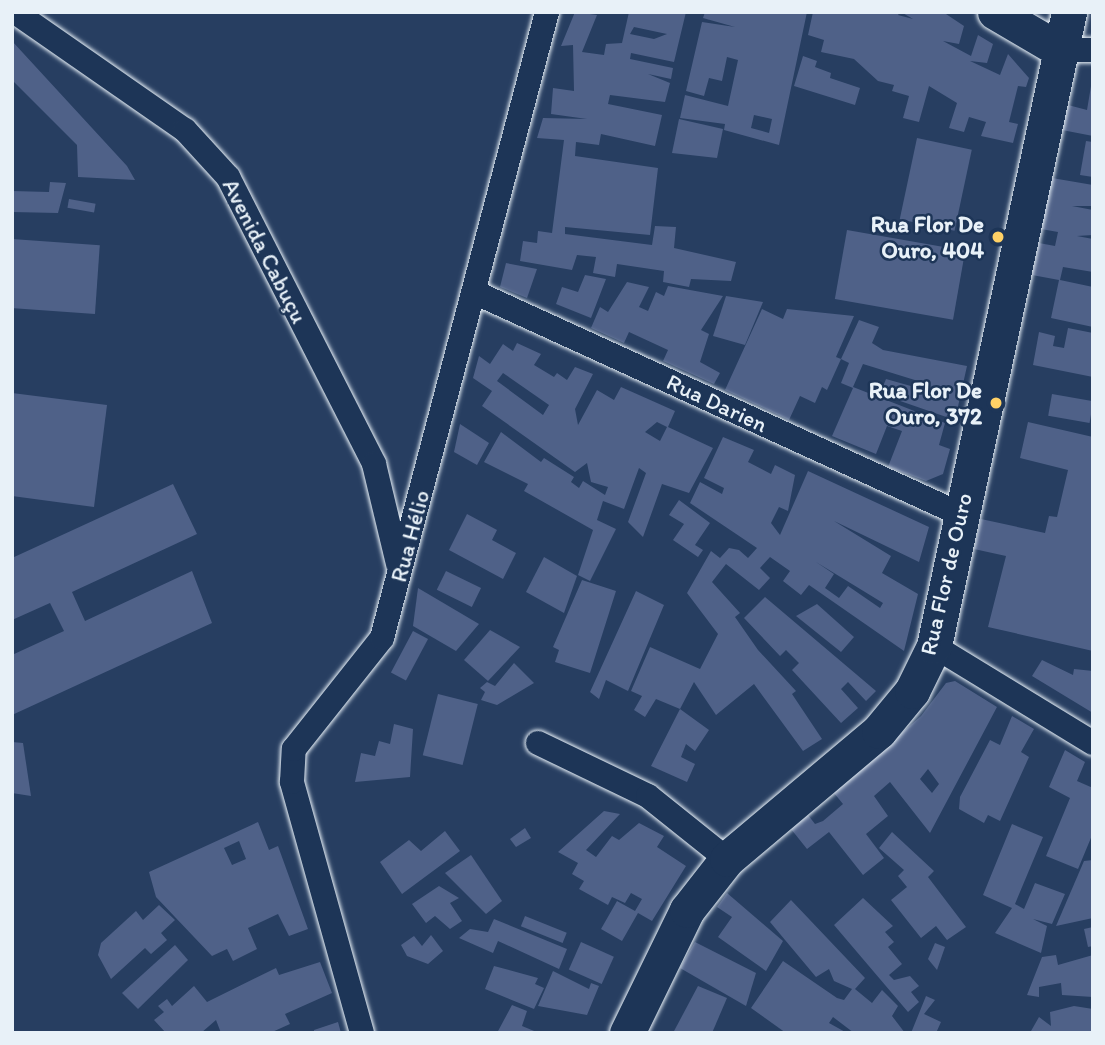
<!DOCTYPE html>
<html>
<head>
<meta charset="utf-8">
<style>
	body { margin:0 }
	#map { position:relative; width:1105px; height:1045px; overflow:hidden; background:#273e61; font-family:Itim,sans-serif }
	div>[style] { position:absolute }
	.building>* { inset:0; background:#4f6188; transform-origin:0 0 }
	.roads { filter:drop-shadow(0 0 2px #e8f1f8) drop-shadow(0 0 2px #e8f1f8) }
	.street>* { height:24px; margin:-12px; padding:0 12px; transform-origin:12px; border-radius:12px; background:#1d3557 }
	.secondary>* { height:35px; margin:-17.5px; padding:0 17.5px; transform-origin:17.5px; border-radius:17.5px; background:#1d3557 }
	.dots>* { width:19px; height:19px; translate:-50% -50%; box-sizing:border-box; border:4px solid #1d3557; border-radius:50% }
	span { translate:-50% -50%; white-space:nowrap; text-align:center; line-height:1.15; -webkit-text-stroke:5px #1d3557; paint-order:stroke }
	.poi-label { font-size:23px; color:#e8f1f8; font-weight:700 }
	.right { translate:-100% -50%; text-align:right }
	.street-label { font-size:23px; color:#e8f1f8 }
	.frame { position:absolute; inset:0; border:14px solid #e8f1f8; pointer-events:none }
</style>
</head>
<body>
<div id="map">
	<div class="building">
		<i style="clip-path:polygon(evenodd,575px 12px,597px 15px,582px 52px,604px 55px,606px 44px,622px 43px,629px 12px,686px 12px,674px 62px,631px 53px,630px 59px,673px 68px,671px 79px,648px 74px,670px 83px,665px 102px,610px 95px,608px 104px,662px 115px,655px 146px,601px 134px,599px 145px,576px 142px,575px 156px,658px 168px,650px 235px,565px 227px,565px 234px,652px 245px,655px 226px,676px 227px,674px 248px,736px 262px,731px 281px,691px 279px,689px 287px,663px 282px,664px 271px,617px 264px,615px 277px,593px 273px,596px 257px,577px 255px,572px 270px,520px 261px,523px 241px,537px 243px,538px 231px,552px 233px,564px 140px,537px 138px,543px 118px,587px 119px,551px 114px,553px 88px,574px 91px,573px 45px,561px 46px,575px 12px,634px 27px,667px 34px,654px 39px,630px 34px,634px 27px)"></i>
		<i style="clip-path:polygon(evenodd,705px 12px,807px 12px,779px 145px,724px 130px,725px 124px,680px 118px,685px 95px,728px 106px,738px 60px,727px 57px,722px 81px,709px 78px,704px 96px,686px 91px,702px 22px,735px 27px,703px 18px,705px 12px,754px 115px,772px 119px,769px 133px,751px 128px,754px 115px)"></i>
		<i style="clip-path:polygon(813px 12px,900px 12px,898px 15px,913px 19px,901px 12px,943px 12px,964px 26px,959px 44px,943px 41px,971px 56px,978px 35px,993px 44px,987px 63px,970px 61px,1000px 75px,1008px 54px,1029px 78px,1026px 87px,1018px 86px,1009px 122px,1018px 124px,1013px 143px,981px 136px,986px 122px,969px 117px,964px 132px,949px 128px,957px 103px,929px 86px,919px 122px,903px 118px,909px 96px,892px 91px,894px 85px,878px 81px,854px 59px,821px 52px,824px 40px,808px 35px)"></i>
		<i style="clip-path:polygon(12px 41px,127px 166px,135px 180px,78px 177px,77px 145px,12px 80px)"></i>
		<i style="clip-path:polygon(803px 56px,817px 61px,815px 67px,831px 73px,830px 78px,860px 88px,855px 105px,794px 86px)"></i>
		<i style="clip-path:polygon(1091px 86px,1093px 136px,1062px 130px,1068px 105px,1087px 110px)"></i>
		<i style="clip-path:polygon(679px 119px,723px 129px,717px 158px,672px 153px)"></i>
		<i style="left:917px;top:138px;width:56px;height:83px;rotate:12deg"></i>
		<i style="clip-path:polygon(1086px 141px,1093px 142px,1093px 177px,1080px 175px)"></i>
		<i style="clip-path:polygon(1052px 178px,1093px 185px,1093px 206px,1072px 206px,1093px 210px,1093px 235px,1077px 236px,1093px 239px,1093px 272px,1063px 267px,1060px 280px,1093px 287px,1093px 327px,1051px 318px,1059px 280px,1032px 275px,1039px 243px,1055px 246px,1058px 232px,1041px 229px)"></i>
		<i style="clip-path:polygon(50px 182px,66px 183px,58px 213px,12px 212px,12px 191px,49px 192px)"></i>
		<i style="left:69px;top:199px;width:27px;height:9px;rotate:10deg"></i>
		<i style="left:847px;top:230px;width:120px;height:70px;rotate:10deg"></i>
		<i style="left:12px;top:239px;width:88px;height:69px;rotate:4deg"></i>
		<i style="clip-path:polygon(506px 263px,537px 269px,527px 298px,500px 287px)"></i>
		<i style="clip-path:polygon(585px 275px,606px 279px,591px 318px,556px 304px,562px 287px,578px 292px)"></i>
		<i style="clip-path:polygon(627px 282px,649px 287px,639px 307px,648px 311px,656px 292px,664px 296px,668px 286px,723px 296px,701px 330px,709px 334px,700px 362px,720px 373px,714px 384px,663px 361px,668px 350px,629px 332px,624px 343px,591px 328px,600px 307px,608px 312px)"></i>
		<i style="clip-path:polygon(726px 296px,763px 302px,745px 345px,713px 336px)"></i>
		<i style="clip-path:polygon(762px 309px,783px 319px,787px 309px,854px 316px,836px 357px,841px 359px,859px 320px,879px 327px,872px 343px,883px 350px,967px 366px,955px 420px,880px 394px,886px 379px,925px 390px,927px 384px,918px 381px,863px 364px,853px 387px,945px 423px,939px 445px,950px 449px,943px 474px,926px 481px,888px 467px,902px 431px,887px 426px,876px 454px,832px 436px,853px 388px,841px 383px,849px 363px,841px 359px,827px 390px,822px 387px,815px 403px,800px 396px,789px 420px,725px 390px)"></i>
		<i style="clip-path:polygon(1068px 328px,1093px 333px,1093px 377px,1033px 365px,1039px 332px,1055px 336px,1053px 346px,1064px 348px)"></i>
		<i style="clip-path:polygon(evenodd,517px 343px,541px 354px,534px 365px,554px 377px,557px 373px,567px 380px,575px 367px,593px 374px,575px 409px,578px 425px,597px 390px,614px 400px,621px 387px,675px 411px,668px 427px,713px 448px,689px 493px,662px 484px,643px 537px,628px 522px,646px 473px,639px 468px,624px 509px,603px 501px,597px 520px,616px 529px,590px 581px,578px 575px,593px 530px,524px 491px,528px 484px,484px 462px,501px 432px,541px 462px,544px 458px,574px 477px,571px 482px,579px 488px,583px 481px,605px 495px,608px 487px,591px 482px,587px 463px,575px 472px,482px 406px,492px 391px,473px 378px,479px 356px,490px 364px,503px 344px,513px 351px,517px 343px,503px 373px,549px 405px,543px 415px,497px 381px,503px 373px,517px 343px,657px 422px,667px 427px,660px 441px,645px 432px,657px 422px)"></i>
		<i style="clip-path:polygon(12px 393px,107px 405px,94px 507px,12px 496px)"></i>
		<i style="left:1052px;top:394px;width:42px;height:22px;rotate:10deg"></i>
		<i style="clip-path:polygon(1028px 422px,1093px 437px,1093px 651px,988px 627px,1006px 556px,974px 549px,981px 519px,1045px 533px,1049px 516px,1057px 517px,1068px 470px,1020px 458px)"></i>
		<i style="clip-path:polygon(460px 424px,489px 443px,477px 465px,454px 452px)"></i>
		<i style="clip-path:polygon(evenodd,723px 437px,754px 450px,748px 462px,771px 474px,775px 465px,795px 475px,788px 511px,779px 507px,771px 523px,780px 535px,808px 471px,929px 527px,919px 562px,834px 521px,891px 556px,882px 573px,918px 594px,904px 651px,809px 585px,801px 595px,783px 581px,790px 571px,770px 557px,760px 568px,770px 578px,759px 590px,726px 564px,712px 582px,740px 613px,735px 617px,758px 650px,796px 691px,792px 694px,822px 739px,803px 751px,754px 684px,716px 715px,694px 682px,680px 709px,709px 730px,695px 751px,686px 744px,681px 757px,695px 764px,687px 782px,651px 766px,680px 709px,656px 699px,645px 717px,634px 710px,642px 696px,631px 691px,650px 647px,700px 669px,718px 634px,687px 593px,711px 551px,720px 558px,729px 548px,739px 550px,748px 558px,757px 548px,690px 503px,700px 482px,722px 494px,724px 488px,704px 478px,723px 437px,816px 562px,883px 603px,880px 608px,848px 586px,839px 598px,825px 588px,834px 574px,816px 562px)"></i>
		<i style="clip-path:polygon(173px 484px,197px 534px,72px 592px,85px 621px,192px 571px,212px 623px,12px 715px,12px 655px,64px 631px,50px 603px,12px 620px,12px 558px)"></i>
		<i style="clip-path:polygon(679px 500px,710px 523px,695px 545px,703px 550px,698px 557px,673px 540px,684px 524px,669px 515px)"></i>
		<i style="clip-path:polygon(467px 514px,497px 530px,492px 540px,516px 553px,503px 579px,449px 550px)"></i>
		<i style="clip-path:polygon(544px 557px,577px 576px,564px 613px,526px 592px)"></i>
		<i style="left:446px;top:571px;width:39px;height:21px;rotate:26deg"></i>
		<i style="clip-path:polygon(582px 580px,616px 591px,590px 673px,555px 662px,559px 650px,553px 647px)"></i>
		<i style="clip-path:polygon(418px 588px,479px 624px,456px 651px,413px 626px)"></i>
		<i style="clip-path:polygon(636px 591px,664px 605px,628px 691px,606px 680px,599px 699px,590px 692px)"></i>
		<i style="clip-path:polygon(765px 597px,876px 691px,866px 701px,848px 682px,841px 689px,858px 708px,841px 723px,792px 670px,799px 663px,786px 650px,780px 656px,744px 618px)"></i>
		<i style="clip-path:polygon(817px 604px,854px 637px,841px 652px,796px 616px)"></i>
		<i style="clip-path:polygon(490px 630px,520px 647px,488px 681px,464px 660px)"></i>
		<i style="left:413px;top:631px;width:17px;height:47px;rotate:28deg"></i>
		<i style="clip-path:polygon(1042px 660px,1073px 675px,1074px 669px,1093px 671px,1093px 713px,1032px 676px)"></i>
		<i style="clip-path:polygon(514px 663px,534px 683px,497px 705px,481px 700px,485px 692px,480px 688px,487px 682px,495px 686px)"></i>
		<i style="clip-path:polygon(evenodd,955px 681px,997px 707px,930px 833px,890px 782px,874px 796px,888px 816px,866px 834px,884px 858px,863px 875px,829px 832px,807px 849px,791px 829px,808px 815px,815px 824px,823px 821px,843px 804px,834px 793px,921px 716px,946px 683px,955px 681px,928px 769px,939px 784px,932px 793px,920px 779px,928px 769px)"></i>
		<i style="left:438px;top:694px;width:41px;height:63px;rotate:14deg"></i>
		<i style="clip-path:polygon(1012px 716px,1034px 729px,1021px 752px,1029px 757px,1000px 821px,988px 815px,984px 823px,959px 809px,960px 797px,990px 740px,1000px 745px)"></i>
		<i style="clip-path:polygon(394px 724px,413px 729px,410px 777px,355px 782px,361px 753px,375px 756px,379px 741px,390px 744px)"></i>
		<i style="clip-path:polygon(12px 742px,23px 743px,31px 796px,12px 793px)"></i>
		<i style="clip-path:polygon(1065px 750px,1085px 762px,1077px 781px,1093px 788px,1093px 833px,1078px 869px,1046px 856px,1070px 798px,1049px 787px)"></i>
		<i style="clip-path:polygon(604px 811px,620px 814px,586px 850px,596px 857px,612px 836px,619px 840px,639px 823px,664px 836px,657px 847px,686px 866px,652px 921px,638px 913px,622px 941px,601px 929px,617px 901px,635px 911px,642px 899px,631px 893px,625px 903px,612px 897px,608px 905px,579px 889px,584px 881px,572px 874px,578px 863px,558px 852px)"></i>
		<i style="clip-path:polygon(evenodd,258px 822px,269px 850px,278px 846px,308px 929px,289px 936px,278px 914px,248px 928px,257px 949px,233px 961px,227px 949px,212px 956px,156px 897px,149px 872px,258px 822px,239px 841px,246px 859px,232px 865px,224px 848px,239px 841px)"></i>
		<i style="clip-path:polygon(1012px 824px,1043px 837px,1015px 904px,1024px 909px,1035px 883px,1065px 894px,1052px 924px,1033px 919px,1047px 926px,1041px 953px,995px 933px,1012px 908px,983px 895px)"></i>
		<i style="clip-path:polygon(525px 828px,531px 838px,516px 847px,510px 839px)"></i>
		<i style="clip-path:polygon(445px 831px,460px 851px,402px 894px,380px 862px,409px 840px,421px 851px)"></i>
		<i style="clip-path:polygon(892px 832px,934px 871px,928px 877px,966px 927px,947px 940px,936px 926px,921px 938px,891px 900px,907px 887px,898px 876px,904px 870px,879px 848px)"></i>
		<i style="clip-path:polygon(471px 855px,502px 901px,486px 914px,445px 873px)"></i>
		<i style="clip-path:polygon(1093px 860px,1093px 918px,1056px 926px,1084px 861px)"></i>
		<i style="clip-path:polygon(439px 886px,459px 898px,450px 903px,462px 921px,450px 929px,435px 916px,426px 923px,412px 904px)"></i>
		<i style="clip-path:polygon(727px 893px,783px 941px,766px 971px,718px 937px,732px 917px,717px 907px)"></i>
		<i style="clip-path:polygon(863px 898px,893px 926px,885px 932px,894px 942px,888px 947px,902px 964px,889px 975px,894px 980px,910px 976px,919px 986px,911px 992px,919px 1002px,908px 1012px,834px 925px)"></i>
		<i style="clip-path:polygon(791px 900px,865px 978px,855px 989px,872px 1003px,882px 990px,898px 1006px,892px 1016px,905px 1033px,854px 1033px,833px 1017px,829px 1023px,847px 1033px,786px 1033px,751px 1008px,783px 961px,837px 998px,844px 1000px,852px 989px,834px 981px,829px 969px,816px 977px,770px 922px)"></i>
		<i style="clip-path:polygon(159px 905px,175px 920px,161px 933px,167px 940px,151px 954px,145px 948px,111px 979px,98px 955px,101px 943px,136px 911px,143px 920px)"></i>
		<i style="left:525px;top:916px;width:45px;height:11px;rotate:22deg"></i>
		<i style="clip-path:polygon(494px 919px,567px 949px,559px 969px,498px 941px,493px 953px,459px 938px,470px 929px,488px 932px)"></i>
		<i style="clip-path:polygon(1093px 927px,1093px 946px,1088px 947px,1084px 929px)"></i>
		<i style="clip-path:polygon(431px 935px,443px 951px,428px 964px,407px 956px,401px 945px,414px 936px,422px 946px)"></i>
		<i style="left:581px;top:942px;width:36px;height:30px;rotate:24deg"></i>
		<i style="clip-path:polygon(695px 942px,756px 973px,746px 1006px,680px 968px)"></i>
		<i style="clip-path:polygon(935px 943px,945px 947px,937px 970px,928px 959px)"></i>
		<i style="clip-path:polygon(175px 945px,188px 960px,138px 1009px,122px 993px)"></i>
		<i style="clip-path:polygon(1056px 955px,1058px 965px,1093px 955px,1093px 997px,1062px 995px,1061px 983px,1039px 987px,1039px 997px,1027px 995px,1042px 957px)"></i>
		<i style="clip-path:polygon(320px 962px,332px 993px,285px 1014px,290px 1024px,270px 1033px,221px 1033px,216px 1020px,201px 1033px,166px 1033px,154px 1020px,164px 1012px,158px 1006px,167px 999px,172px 1006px,194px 986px,207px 1002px,276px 968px,279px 975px)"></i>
		<i style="clip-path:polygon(494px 966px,538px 978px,535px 984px,544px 988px,534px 1009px,485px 989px)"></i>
		<i style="clip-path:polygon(553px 971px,589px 989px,591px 983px,599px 986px,587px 1015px,538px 1006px)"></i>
		<i style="clip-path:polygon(698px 986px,727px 998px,712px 1033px,673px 1033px)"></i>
		<i style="clip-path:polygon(926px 996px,935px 1000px,924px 1014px,941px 1022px,936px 1033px,911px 1033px)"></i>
		<i style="clip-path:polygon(512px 1005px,527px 1011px,522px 1026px,539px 1033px,497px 1033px)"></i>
		<i style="clip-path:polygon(1074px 1006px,1093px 1009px,1093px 1033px,1021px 1033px,1031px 1031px,1039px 1017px,1051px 1026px,1050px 1012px)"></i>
		<i style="clip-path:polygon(338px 1022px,341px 1033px,314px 1033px,314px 1030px)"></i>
	</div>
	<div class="roads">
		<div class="street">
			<i style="left:15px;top:12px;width:207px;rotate:34.8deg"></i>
			<i style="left:185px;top:130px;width:64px;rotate:47.5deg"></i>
			<i style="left:228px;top:177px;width:322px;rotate:63deg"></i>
			<i style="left:374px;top:464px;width:103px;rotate:76.5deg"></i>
			<i style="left:1060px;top:50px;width:33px"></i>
			<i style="left:474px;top:292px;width:534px;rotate:24.55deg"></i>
			<i style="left:934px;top:646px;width:186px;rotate:31.4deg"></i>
			<i style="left:538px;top:743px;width:122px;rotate:25.7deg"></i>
			<i style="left:648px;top:796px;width:101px;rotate:38.6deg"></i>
			<i style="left:362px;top:1033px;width:261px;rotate:-105.6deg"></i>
			<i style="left:292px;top:782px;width:33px;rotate:-87deg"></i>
			<i style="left:294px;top:749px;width:142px;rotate:-51.6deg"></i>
			<i style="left:382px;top:638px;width:647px;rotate:-75.23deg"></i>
		</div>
		<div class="secondary">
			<i style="left:995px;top:12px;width:75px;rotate:30.3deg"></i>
			<i style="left:627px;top:1033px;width:137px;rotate:-64deg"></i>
			<i style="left:687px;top:910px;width:65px;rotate:-51.9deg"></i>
			<i style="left:727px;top:859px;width:199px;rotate:-40.1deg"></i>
			<i style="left:879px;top:731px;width:52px;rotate:-50.5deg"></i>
			<i style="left:912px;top:691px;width:50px;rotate:-63.9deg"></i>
			<i style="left:934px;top:646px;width:648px;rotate:-77.98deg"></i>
		</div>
	</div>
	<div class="dots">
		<i style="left:998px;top:237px;background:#ffd166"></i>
		<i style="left:996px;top:403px;background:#ffd166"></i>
	</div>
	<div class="poi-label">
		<span class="right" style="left:984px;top:237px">Rua Flor De<br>Ouro, 404</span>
		<span class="right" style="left:982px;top:403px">Rua Flor De<br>Ouro, 372</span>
	</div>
	<div class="street-label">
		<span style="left:265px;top:251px;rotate:63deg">Avenida Cabuçu</span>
		<span style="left:717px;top:403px;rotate:25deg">Rua Darien</span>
		<span style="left:410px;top:536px;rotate:-75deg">Rua Hélio</span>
		<span style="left:946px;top:574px;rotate:-77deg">Rua Flor de Ouro</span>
	</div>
	<div class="frame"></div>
</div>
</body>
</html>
